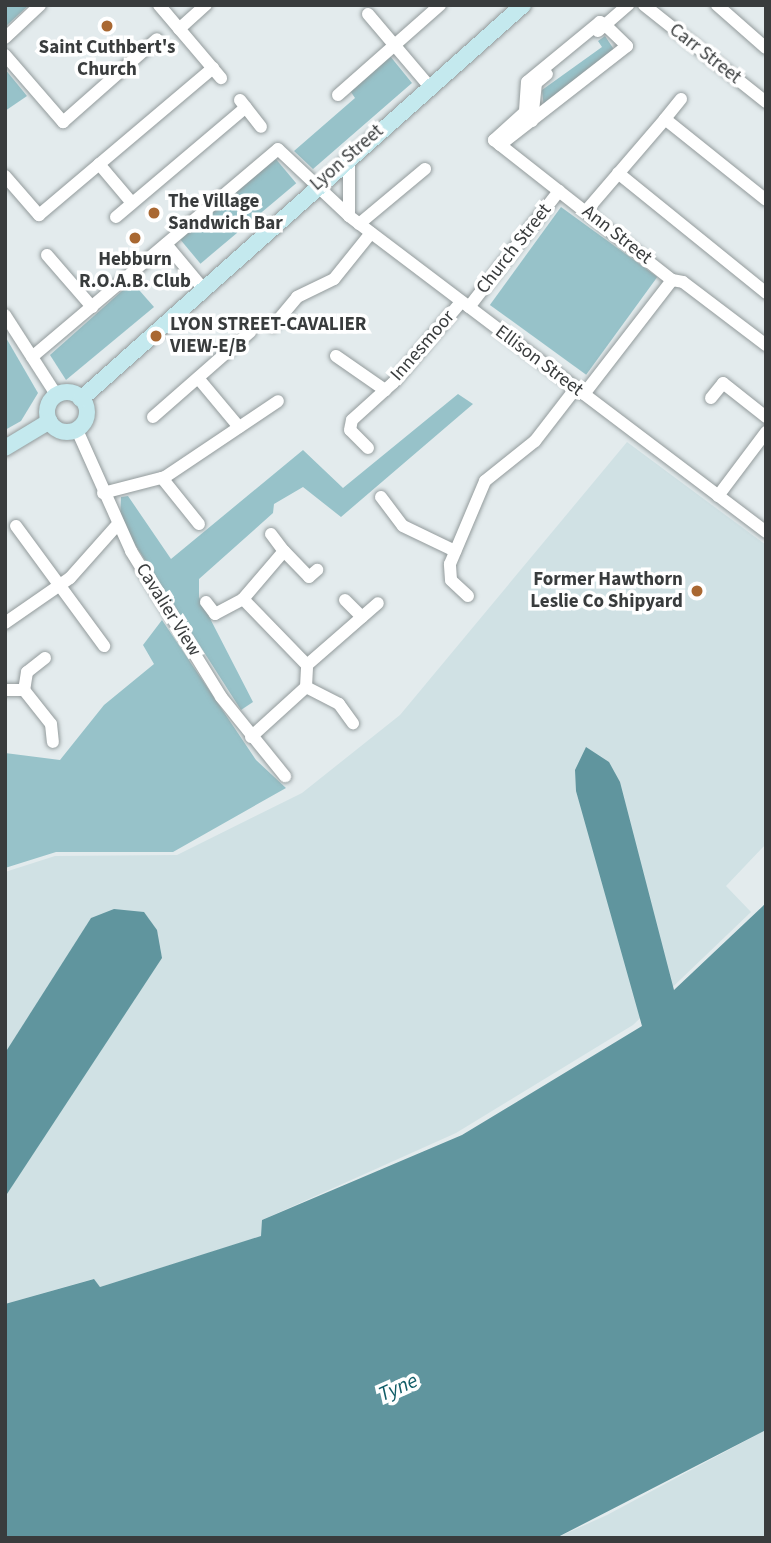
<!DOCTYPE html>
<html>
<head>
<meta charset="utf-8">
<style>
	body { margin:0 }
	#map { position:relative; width:771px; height:1543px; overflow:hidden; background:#e3ebed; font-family:"Source Sans 3",sans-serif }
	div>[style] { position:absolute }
	.built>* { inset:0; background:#d0e1e4 }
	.green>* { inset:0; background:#97c2c9; transform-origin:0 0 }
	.water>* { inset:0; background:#60959e }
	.roads { filter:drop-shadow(0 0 2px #939b9c) drop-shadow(0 0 2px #939b9c) }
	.street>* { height:12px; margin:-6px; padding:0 6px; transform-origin:6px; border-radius:6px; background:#fff }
	.secondary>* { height:16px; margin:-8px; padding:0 8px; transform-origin:8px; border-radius:8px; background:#c4e9ee }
	.secondary>.ring { margin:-8px; padding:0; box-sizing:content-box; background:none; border:16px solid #c4e9ee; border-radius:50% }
	.dots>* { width:19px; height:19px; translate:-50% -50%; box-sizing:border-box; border:4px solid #fff; border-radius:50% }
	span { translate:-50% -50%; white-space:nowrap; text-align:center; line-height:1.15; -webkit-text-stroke:7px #fff; paint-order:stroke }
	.poi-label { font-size:19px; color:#393c3d; font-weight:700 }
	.left { translate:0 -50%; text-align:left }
	.right { translate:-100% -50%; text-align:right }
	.street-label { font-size:19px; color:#393c3d }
	.water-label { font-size:21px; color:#115d67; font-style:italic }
	.frame { position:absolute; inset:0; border:7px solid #393c3d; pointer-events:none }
</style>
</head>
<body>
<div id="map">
	<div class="built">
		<i style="clip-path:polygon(627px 442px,766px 545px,766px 844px,726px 886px,751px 912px,633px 1025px,456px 1133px,262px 1220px,262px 1236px,100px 1287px,93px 1279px,5px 1304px,5px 872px,55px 856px,177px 855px,302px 793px,400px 715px)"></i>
		<i style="clip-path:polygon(766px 1430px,766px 1538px,556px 1538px,607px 1515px)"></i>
	</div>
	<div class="green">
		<i style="clip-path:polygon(5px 5px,29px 5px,5px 27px)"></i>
		<i style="clip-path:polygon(605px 36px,615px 51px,544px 108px,542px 90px,602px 47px,598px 41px)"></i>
		<i style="clip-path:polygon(390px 56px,412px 83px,313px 169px,294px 151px,355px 98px,349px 89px)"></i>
		<i style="clip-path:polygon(5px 69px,27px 96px,5px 111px)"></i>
		<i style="left:275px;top:158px;width:33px;height:125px;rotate:50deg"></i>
		<i style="left:561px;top:207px;width:119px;height:121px;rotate:36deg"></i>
		<i style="clip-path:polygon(132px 282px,154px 307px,66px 380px,50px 355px)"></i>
		<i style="clip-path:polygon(5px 336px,38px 393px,21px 421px,5px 430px)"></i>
		<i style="clip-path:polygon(458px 394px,473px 404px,341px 517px,303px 487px,274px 504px,273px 513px,199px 579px,199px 597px,253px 702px,241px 710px,120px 521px,121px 497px,128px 496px,171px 559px,303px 450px,343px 488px)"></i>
		<i style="clip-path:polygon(162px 620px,256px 760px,286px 788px,173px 852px,56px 852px,5px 868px,5px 753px,60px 760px,104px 705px,154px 664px,143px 645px)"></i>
	</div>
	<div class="water">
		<i style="clip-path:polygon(586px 747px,609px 762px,620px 782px,674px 990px,766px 903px,766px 1430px,556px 1538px,5px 1538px,5px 1304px,94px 1279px,100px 1287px,261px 1236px,262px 1220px,462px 1135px,642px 1026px,576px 791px,575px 770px)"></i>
		<i style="clip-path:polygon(114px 909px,144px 912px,157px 930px,162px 958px,5px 1197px,5px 1053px,91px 918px)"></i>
	</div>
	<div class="roads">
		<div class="street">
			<i style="left:159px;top:5px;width:96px;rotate:49.7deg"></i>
			<i style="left:644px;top:5px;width:156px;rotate:38.5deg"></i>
			<i style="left:717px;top:5px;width:65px;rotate:41.3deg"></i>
			<i style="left:368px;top:14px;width:94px;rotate:49.7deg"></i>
			<i style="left:605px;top:25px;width:6px;rotate:-149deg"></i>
			<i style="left:600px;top:22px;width:94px;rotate:140.6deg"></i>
			<i style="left:527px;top:82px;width:30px;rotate:94deg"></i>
			<i style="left:525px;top:112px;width:42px;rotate:137.9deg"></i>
			<i style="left:494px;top:140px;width:226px;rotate:38.2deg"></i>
			<i style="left:672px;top:280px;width:11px;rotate:10deg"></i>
			<i style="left:683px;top:282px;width:104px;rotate:37.2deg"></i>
			<i style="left:179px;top:29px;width:36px;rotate:-42deg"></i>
			<i style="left:598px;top:31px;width:40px;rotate:-41deg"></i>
			<i style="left:5px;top:38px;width:48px;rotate:-43.3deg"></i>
			<i style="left:5px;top:55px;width:89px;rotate:49.1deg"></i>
			<i style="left:63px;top:122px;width:125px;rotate:-41.4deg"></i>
			<i style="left:338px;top:95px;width:136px;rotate:-41.4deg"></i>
			<i style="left:681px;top:99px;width:26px;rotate:129deg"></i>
			<i style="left:665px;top:119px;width:129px;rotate:38.7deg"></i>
			<i style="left:240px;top:100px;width:34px;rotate:52deg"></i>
			<i style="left:532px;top:121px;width:38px;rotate:-84deg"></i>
			<i style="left:536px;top:83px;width:14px;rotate:-39deg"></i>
			<i style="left:500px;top:145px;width:161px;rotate:-37.9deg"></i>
			<i style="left:627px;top:46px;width:30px;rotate:-136deg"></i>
			<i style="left:99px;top:164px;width:51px;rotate:49.8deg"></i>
			<i style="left:618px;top:173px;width:191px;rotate:39deg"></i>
			<i style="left:5px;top:176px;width:52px;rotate:48.9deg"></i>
			<i style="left:39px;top:215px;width:228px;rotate:-40.2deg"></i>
			<i style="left:586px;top:211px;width:121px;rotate:-49.3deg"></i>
			<i style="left:349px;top:216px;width:60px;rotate:-90deg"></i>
			<i style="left:116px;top:217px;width:170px;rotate:-40.2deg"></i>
			<i style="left:359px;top:224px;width:86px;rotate:-39.8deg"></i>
			<i style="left:166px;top:244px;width:55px;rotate:50.2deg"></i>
			<i style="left:47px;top:255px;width:69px;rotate:49.1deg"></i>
			<i style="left:469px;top:307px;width:147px;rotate:-52.2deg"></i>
			<i style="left:5px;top:315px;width:96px;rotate:57.3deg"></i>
			<i style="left:273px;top:326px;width:38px;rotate:-50deg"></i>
			<i style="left:297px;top:297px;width:41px;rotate:-25.9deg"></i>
			<i style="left:334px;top:279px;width:59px;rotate:-51.2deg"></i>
			<i style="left:336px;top:356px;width:60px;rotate:34.8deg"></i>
			<i style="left:32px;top:357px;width:322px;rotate:-40.2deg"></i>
			<i style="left:278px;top:149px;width:98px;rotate:43.3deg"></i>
			<i style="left:349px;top:216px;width:523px;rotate:37.15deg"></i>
			<i style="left:198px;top:378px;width:64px;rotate:50.1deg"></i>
			<i style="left:584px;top:394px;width:144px;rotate:-52.3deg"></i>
			<i style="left:711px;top:398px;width:19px;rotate:-51deg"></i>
			<i style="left:723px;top:383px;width:55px;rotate:38.3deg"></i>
			<i style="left:153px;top:417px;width:129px;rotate:-41.2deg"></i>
			<i style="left:77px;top:430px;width:133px;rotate:65.9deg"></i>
			<i style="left:131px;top:551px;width:172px;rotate:58.3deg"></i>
			<i style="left:221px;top:697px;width:102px;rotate:51deg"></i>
			<i style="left:368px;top:448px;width:25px;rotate:-135deg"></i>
			<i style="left:350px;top:430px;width:10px;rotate:-79deg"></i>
			<i style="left:352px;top:420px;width:55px;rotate:-42.1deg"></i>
			<i style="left:393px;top:383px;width:106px;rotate:-50deg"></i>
			<i style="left:162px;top:478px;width:59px;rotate:51.2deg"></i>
			<i style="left:103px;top:493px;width:64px;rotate:-14.5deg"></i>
			<i style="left:165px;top:477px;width:136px;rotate:-33.9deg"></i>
			<i style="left:718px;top:496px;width:80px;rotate:-53.1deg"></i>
			<i style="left:381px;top:497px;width:36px;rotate:53deg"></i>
			<i style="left:403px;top:526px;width:58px;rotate:25.7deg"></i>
			<i style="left:16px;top:526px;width:149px;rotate:53.7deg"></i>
			<i style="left:271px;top:534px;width:21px;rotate:53deg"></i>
			<i style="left:468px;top:596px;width:23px;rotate:-137deg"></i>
			<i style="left:451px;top:580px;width:16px;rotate:-94deg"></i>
			<i style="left:450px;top:564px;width:90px;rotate:-67.1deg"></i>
			<i style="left:485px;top:481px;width:64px;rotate:-38.7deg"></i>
			<i style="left:535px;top:441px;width:67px;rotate:-52.3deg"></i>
			<i style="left:345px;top:600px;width:24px;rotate:45deg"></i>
			<i style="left:206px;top:602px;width:15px;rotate:53deg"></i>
			<i style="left:215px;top:614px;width:32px;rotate:-28deg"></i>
			<i style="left:5px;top:623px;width:79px;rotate:-34.7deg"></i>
			<i style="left:70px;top:578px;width:71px;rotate:-48.4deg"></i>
			<i style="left:45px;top:658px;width:23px;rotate:142deg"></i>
			<i style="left:27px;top:672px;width:18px;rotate:99deg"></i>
			<i style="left:24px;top:690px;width:43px;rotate:51.5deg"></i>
			<i style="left:51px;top:724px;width:18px;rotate:84deg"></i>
			<i style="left:307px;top:665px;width:94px;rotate:-41.1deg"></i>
			<i style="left:306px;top:687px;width:37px;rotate:27deg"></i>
			<i style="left:339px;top:704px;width:24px;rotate:54deg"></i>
			<i style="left:5px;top:690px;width:19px"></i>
			<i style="left:251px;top:737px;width:74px;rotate:-42.3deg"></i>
			<i style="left:306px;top:687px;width:22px;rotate:-87deg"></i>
			<i style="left:307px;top:665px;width:92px;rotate:-134.1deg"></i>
			<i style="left:243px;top:599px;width:63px;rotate:-49.5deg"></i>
			<i style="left:284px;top:551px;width:36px;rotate:46deg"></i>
			<i style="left:309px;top:577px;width:11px;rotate:-41deg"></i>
		</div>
		<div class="secondary">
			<i class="ring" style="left:47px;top:392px;width:24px;height:24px"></i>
			<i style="left:81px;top:399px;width:592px;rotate:-41.71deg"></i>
			<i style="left:5px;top:448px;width:52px;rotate:-31deg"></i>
		</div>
	</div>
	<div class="dots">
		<i style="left:107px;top:26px;background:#a96832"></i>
		<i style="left:154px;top:213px;background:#a96832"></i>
		<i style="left:135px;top:238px;background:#a96832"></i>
		<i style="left:156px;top:336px;background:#a96832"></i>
		<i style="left:697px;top:591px;background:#a96832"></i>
	</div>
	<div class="poi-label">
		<span style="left:107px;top:59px">Saint Cuthbert's<br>Church</span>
		<span class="left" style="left:168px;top:213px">The Village<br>Sandwich Bar</span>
		<span style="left:135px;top:271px">Hebburn<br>R.O.A.B. Club</span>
		<span class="left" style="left:170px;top:336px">LYON STREET-CAVALIER<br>VIEW-E/B</span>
		<span class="right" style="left:683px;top:591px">Former Hawthorn<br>Leslie Co Shipyard</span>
	</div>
	<div class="street-label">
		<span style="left:705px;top:54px;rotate:38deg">Carr Street</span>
		<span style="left:347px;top:158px;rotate:-41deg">Lyon Street</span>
		<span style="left:617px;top:235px;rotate:38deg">Ann Street</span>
		<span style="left:514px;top:249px;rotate:-52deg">Church Street</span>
		<span style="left:423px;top:346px;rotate:-49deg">Innesmoor</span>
		<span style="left:539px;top:361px;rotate:37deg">Ellison Street</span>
		<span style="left:168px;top:610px;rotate:58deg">Cavalier View</span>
	</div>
	<div class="water-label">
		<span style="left:398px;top:1387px;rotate:-24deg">Tyne</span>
	</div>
	<div class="frame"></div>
</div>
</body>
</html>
